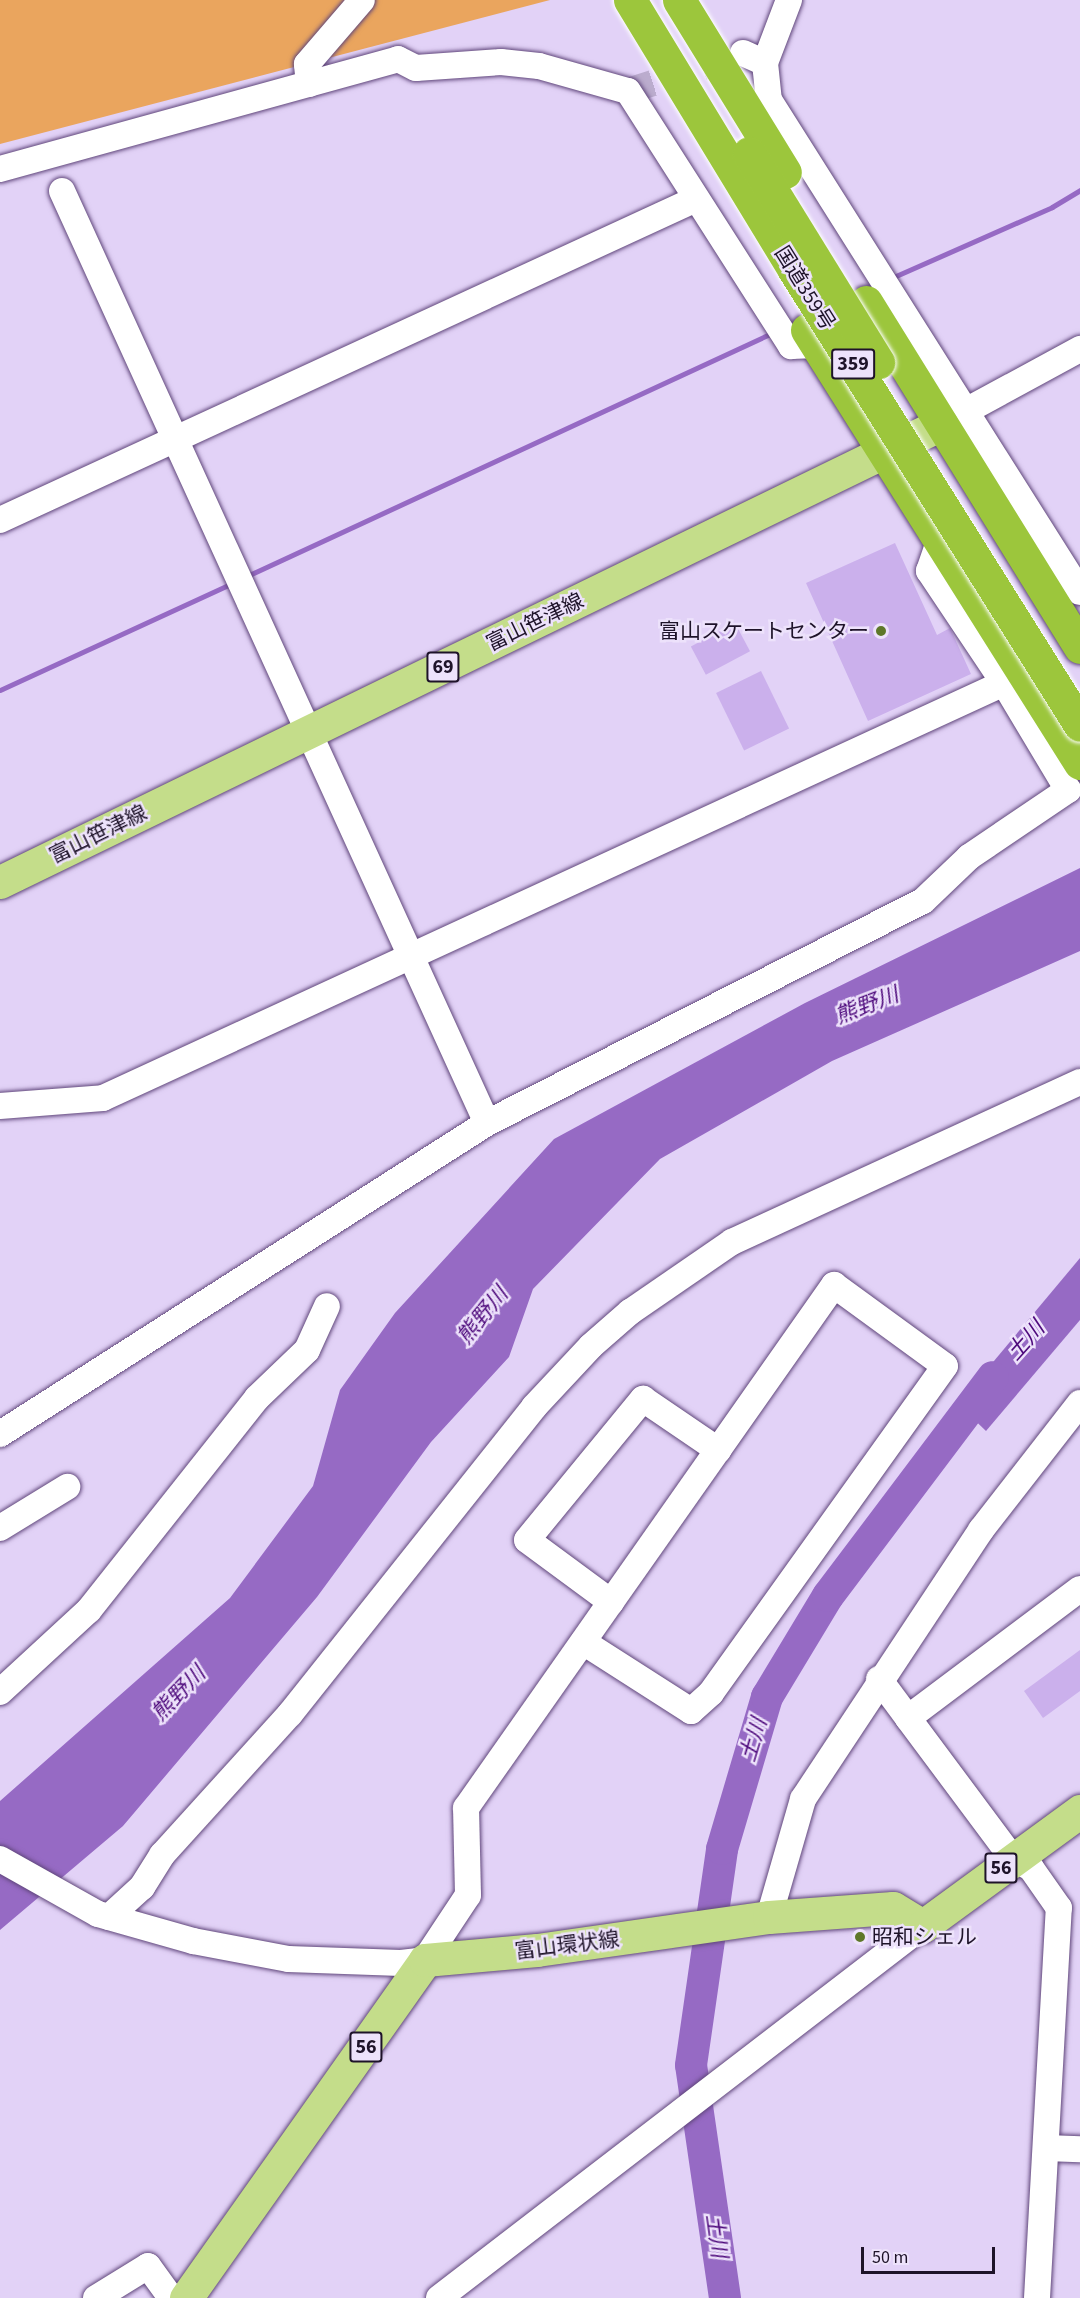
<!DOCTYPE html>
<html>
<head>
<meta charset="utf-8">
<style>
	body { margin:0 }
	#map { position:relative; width:1080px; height:2298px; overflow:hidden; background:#e2d2f7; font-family:"Source Sans 3","Noto Sans JP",sans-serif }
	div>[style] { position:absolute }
	.green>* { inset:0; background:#eaa55e }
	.water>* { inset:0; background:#966ac4 }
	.stream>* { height:5px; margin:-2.5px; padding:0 2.5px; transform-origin:2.5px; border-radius:2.5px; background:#966ac4 }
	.river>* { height:32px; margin:-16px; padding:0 16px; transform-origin:16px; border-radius:16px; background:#966ac4 }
	.building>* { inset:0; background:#cbb0ec; transform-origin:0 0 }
	.minor-tunnel>* { height:26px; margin-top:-13px; transform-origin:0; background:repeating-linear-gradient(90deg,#bbacce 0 26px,transparent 0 39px) }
	.roads { filter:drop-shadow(0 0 2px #60467b) drop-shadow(0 0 2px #60467b) }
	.minor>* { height:26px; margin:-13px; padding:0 13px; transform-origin:13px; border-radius:13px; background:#fff }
	.major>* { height:33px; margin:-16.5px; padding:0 16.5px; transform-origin:16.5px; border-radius:16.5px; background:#c4dd8a }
	.highway>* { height:33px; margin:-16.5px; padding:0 16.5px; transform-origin:16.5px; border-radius:16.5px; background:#9cc63c }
	.bridges { filter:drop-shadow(0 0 2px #fff) drop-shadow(0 0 2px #fff) }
	.highway-bridge>* { height:33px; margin:-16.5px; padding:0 16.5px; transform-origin:16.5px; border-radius:16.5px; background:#9cc63c }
	.dots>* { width:16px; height:16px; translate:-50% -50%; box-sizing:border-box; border:3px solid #ede2fb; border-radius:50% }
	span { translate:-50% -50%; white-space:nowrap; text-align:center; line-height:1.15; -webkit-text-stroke:5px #ede2fb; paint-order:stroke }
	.shield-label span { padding:2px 4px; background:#ede2fb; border:2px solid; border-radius:4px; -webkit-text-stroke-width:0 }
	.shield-label { font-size:20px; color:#1e1329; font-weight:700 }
	.street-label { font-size:21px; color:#1e1329 }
	.poi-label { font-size:21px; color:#1e1329 }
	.right { translate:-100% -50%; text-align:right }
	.left { translate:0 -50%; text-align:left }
	.water-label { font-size:22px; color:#4e0a7c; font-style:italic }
	.scale { position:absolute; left:861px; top:2247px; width:134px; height:27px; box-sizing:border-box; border:3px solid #1e1329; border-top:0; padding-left:8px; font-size:18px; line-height:21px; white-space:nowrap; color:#1e1329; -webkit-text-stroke:4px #ede2fb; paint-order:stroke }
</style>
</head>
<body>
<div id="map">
	<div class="green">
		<i style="clip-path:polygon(0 0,550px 0,0 144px)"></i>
	</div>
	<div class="water">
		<i style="clip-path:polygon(1080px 868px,1080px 951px,832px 1061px,660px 1159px,533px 1289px,509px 1357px,431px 1442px,317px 1597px,123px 1826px,0 1930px,0 1801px,230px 1598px,313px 1486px,340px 1390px,395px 1313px,554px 1139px,805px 1003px)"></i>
		<i style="clip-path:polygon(1080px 1258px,1080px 1320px,986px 1431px,958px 1404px)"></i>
	</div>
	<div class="stream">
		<i style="left:889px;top:279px;width:178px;rotate:-23.8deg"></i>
		<i style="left:1052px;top:207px;width:33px;rotate:-31deg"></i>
		<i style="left:247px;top:576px;width:581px;rotate:-24.84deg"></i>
		<i style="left:0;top:690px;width:256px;rotate:-24.7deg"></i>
	</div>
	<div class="river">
		<i style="left:725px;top:2298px;width:235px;rotate:-98.3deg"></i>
		<i style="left:691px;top:2065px;width:218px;rotate:-81.8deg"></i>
		<i style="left:722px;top:1849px;width:159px;rotate:-73.5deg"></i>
		<i style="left:767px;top:1697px;width:118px;rotate:-58.9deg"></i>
		<i style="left:828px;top:1596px;width:274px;rotate:-53deg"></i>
	</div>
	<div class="building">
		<i style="clip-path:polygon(895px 543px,937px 635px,950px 628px,971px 674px,868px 721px,806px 583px)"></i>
		<i style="left:735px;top:623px;width:32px;height:50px;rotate:62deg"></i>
		<i style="left:761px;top:671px;width:64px;height:50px;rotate:64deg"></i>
		<i style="clip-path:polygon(1080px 1650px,1080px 1691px,1043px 1718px,1024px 1691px)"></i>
	</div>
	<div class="minor-tunnel">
		<i style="left:628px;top:91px;width:111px;rotate:-17.8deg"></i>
	</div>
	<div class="roads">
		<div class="minor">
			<i style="left:789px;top:0;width:67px;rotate:110.9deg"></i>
			<i style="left:765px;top:63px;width:37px;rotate:84deg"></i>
			<i style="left:769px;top:100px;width:582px;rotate:57.7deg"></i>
			<i style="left:743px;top:53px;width:24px;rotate:24deg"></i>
			<i style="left:309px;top:84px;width:20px;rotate:-96deg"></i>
			<i style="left:307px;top:64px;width:84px;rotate:-49.3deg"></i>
			<i style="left:0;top:169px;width:413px;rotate:-15.4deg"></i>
			<i style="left:398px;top:59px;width:20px;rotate:27deg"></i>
			<i style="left:416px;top:68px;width:85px;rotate:-4deg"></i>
			<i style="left:501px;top:62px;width:38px;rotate:6deg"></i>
			<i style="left:539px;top:66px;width:92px;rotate:15.7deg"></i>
			<i style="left:628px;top:91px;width:303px;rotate:57.4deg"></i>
			<i style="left:791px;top:346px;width:26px;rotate:-2deg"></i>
			<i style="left:62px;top:191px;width:1024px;rotate:65.49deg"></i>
			<i style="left:951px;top:419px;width:147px;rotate:-28.5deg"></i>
			<i style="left:0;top:520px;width:766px;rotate:-24.76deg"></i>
			<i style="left:0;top:1106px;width:103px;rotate:-4.4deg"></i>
			<i style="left:103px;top:1098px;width:992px;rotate:-24.73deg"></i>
			<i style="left:0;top:1434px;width:578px;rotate:-32.56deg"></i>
			<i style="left:487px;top:1123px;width:489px;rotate:-27deg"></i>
			<i style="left:923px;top:901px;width:64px;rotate:-43.7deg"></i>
			<i style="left:969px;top:857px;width:120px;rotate:-34.1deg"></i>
			<i style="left:1068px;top:790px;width:125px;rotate:-120.9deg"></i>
			<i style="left:1004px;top:683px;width:135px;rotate:-123.8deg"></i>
			<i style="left:929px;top:571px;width:34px;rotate:-71deg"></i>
			<i style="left:0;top:1528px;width:79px;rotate:-31.5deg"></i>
			<i style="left:611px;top:1602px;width:104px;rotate:-143.6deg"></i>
			<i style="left:527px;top:1540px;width:183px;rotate:-50.6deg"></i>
			<i style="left:643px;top:1399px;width:91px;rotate:34.2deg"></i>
			<i style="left:879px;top:1679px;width:49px;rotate:53.4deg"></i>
			<i style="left:0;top:1692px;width:121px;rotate:-42.7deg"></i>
			<i style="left:89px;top:1610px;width:270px;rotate:-51.6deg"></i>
			<i style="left:257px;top:1398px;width:69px;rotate:-43.8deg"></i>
			<i style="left:307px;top:1350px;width:48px;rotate:-65.6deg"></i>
			<i style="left:0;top:1859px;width:112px;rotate:29.3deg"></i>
			<i style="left:98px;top:1914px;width:99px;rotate:15.9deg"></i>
			<i style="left:193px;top:1941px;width:97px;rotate:10.7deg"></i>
			<i style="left:288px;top:1959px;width:113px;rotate:2deg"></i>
			<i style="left:401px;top:1963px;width:24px;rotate:-7deg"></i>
			<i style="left:425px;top:1960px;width:78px;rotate:-56.5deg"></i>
			<i style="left:468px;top:1895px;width:87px;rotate:-91.3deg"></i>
			<i style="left:466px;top:1808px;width:252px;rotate:-54.9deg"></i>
			<i style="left:611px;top:1602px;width:186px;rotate:-54.9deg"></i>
			<i style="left:718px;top:1450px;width:202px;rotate:-54.9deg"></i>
			<i style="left:834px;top:1285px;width:137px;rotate:36.1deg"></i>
			<i style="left:945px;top:1366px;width:402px;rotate:125.6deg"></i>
			<i style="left:711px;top:1693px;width:27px;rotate:138deg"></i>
			<i style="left:691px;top:1711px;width:128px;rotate:-147.4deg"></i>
			<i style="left:109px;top:1917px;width:45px;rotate:-42.3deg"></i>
			<i style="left:142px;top:1887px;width:38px;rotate:-58deg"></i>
			<i style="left:162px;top:1855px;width:190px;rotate:-47.8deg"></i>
			<i style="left:290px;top:1714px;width:392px;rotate:-51.5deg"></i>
			<i style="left:534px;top:1407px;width:83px;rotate:-46.9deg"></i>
			<i style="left:591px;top:1346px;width:52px;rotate:-41.1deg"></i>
			<i style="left:630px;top:1312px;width:124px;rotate:-34.5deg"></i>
			<i style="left:732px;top:1242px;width:383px;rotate:-24.7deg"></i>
			<i style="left:769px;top:1917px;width:123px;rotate:-73.9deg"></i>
			<i style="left:803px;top:1799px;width:323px;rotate:-56.5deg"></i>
			<i style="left:981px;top:1530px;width:161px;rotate:-52.1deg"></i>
			<i style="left:1046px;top:2148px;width:34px;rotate:2deg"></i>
			<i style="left:96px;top:2298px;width:61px;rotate:-31.6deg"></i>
			<i style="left:148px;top:2266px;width:39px;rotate:54deg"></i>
			<i style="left:439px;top:2298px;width:610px;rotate:-37.55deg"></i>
			<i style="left:1037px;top:2298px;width:391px;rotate:-86.8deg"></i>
			<i style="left:1059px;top:1908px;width:49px;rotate:-125deg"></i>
			<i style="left:1031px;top:1868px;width:20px;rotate:-153deg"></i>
			<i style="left:1013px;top:1859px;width:176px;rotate:-126.7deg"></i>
			<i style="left:908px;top:1718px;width:215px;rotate:-36.9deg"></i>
		</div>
		<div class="major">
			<i style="left:0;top:882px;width:1047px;rotate:-25.95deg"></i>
			<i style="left:186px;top:2298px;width:414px;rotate:-54.7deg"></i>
			<i style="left:425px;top:1960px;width:112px;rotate:-5.1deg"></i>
			<i style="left:537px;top:1950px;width:234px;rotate:-8.1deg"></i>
			<i style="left:769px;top:1917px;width:124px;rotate:-4.2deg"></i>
			<i style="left:893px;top:1908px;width:35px;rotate:31deg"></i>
			<i style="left:923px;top:1926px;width:195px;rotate:-36.2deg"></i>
		</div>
		<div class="highway">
			<i style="left:866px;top:302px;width:406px;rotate:58.2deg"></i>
			<i style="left:807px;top:330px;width:512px;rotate:57.77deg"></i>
		</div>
	</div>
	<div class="bridges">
		<div class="highway-bridge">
			<i style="left:630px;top:0;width:316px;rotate:58.7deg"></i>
			<i style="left:794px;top:270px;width:537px;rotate:57.85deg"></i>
			<i style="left:679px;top:0;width:202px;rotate:58.4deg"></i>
			<i style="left:749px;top:153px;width:246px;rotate:58.3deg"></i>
		</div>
	</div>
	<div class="dots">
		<i style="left:881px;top:631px;background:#5e7729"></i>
		<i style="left:860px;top:1937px;background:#5e7729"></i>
	</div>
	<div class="shield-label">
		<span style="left:853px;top:364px">359</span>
		<span style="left:443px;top:667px">69</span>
		<span style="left:1001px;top:1868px">56</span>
		<span style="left:366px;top:2047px">56</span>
	</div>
	<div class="street-label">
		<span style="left:805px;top:288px;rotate:58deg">国道359号</span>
		<span style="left:535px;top:622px;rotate:-26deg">富山笹津線</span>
		<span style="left:98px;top:834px;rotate:-26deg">富山笹津線</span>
		<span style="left:567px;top:1945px;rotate:-7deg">富山環状線</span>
	</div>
	<div class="poi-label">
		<span class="right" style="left:869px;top:631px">富山スケートセンター</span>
		<span class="left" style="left:872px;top:1937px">昭和シェル</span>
	</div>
	<div class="water-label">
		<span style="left:867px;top:1006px;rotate:-21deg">熊野川</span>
		<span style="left:483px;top:1316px;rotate:-51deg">熊野川</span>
		<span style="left:1026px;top:1341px;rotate:-48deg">土川</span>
		<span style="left:179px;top:1694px;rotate:-46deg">熊野川</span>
		<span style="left:754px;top:1740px;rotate:-73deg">土川</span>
		<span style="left:716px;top:2236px;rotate:82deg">土川</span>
	</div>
	<div class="scale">50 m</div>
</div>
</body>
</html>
